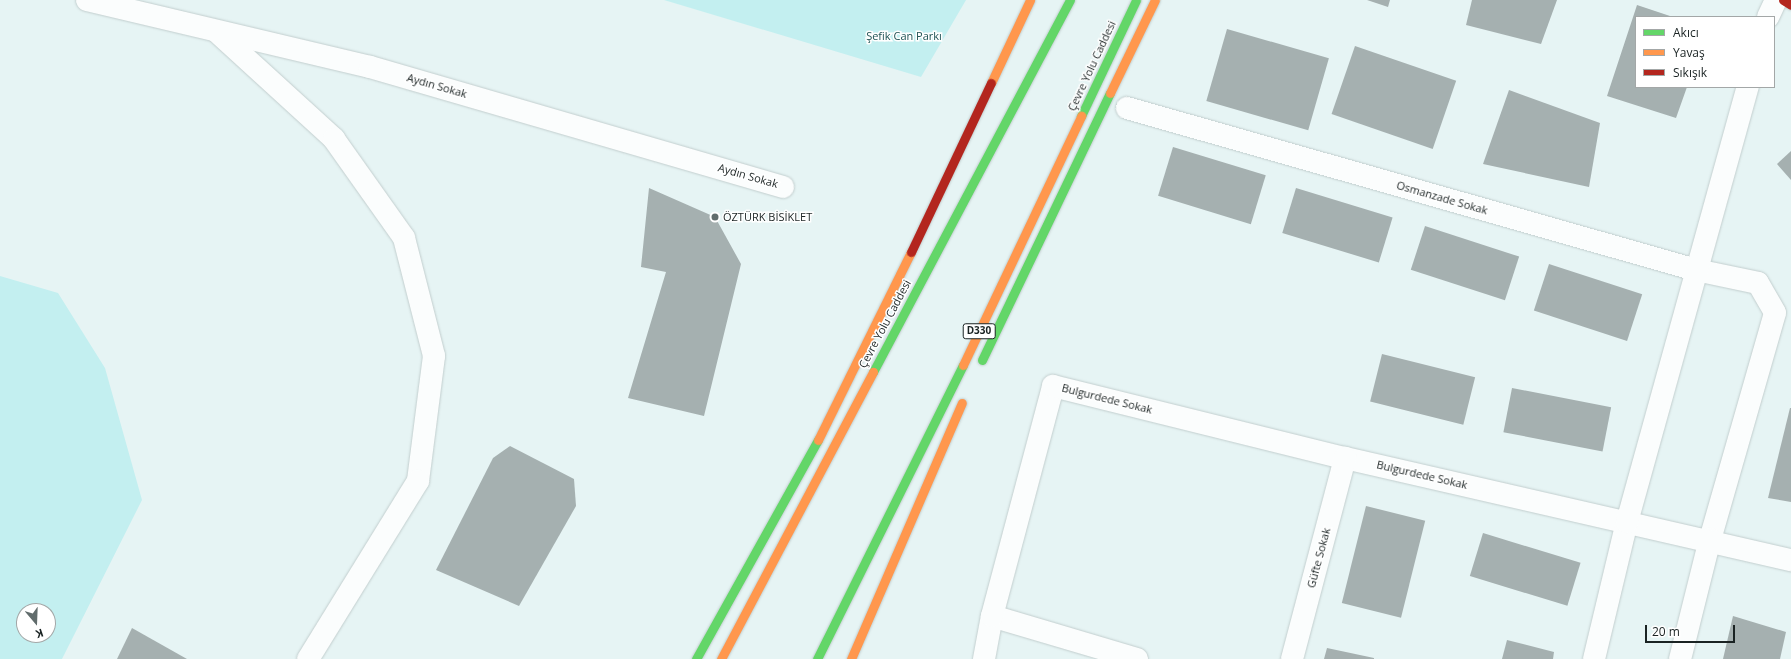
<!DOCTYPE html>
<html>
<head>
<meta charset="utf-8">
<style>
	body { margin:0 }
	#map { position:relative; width:1791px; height:659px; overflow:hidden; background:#e6f4f4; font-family:"Open Sans",sans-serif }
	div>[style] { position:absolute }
	.green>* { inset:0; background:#c3eff0 }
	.building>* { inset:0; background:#a5b0b0; transform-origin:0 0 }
	.roads { filter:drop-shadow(0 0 1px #c2cece) drop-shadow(0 0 1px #c2cece) }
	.street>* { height:22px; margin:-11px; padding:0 11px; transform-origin:11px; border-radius:11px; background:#fbfdfd }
	.fast>* { height:9px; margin:-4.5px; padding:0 4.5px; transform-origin:4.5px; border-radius:4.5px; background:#63d668 }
	.slow>* { height:9px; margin:-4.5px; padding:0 4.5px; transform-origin:4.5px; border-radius:4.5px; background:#ff974d }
	.jam>* { height:9px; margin:-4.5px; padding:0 4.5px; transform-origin:4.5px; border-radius:4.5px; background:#b3261e }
	.dots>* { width:11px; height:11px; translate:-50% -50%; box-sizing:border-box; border:2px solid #fff; border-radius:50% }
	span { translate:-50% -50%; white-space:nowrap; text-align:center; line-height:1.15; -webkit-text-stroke:3px #fff; paint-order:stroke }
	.shield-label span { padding:1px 3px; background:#fff; border:1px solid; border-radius:3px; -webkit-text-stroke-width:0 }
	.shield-label { font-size:10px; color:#1a2323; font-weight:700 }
	.park-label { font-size:11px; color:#1e5253 }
	.street-label { font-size:11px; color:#1a2323 }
	.poi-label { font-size:11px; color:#1a2323 }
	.left { translate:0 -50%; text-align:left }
	.legend { position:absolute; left:1635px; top:16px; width:140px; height:72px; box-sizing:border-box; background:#fff; border:1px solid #a3a7a7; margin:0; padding:5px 7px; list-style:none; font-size:12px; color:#1a2323 }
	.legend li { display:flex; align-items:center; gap:8px; height:20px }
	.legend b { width:20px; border:1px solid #a3a7a7 }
	.north { position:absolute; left:16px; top:603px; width:40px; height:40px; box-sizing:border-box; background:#fff; border:1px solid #a3a7a7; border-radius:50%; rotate:161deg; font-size:11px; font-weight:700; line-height:16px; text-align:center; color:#1a2323 }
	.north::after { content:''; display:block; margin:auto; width:14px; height:18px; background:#616c6c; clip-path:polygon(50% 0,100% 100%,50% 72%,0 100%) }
	.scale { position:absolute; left:1645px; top:625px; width:90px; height:18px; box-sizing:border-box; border:2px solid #1a2323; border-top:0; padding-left:5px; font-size:12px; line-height:14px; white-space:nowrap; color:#1a2323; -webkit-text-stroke:3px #fff; paint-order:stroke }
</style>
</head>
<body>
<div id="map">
	<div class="green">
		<i style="clip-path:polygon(664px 0,966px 0,921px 77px)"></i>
		<i style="clip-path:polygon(evenodd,0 276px,58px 293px,105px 368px,142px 500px,62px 659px,0 659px,0 276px,24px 611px,48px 611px,48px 635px,24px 635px,24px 611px)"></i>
	</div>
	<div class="building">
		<i style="clip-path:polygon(1367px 0,1390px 0,1388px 7px)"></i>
		<i style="clip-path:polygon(1472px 0,1557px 0,1541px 44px,1466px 25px)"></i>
		<i style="clip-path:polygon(1637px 5px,1673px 17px,1636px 17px,1636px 87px,1687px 87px,1676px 118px,1607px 96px)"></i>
		<i style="left:1227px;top:29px;width:106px;height:75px;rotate:16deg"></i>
		<i style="left:1355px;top:46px;width:107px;height:72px;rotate:19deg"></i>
		<i style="clip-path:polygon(1509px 90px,1600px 123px,1589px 187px,1483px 164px)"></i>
		<i style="left:1173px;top:147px;width:97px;height:51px;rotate:17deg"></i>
		<i style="clip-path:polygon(1791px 151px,1791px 180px,1777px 164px)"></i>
		<i style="clip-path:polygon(649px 188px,715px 217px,741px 264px,704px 416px,628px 398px,666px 272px,641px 267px)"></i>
		<i style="left:1296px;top:188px;width:101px;height:47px;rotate:17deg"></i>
		<i style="left:1425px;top:226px;width:99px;height:46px;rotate:18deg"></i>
		<i style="left:1549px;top:264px;width:98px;height:49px;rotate:18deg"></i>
		<i style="left:1382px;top:354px;width:96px;height:49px;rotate:14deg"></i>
		<i style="left:1512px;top:388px;width:101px;height:45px;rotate:11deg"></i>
		<i style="clip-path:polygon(1790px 408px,1791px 408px,1791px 502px,1768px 498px)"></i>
		<i style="clip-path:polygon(510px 446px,574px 479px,576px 506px,519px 606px,436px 570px,493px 458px)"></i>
		<i style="left:1366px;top:506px;width:61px;height:100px;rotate:14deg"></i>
		<i style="left:1483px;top:533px;width:102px;height:45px;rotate:17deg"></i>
		<i style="clip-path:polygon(1733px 616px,1786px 632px,1780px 659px,1723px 659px)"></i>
		<i style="clip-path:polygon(132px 628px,187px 659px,117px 659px)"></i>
		<i style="clip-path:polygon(1507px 640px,1554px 652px,1553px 659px,1502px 659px)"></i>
		<i style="clip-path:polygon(1327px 648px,1374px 658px,1374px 659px,1324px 659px)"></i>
	</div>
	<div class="roads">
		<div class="street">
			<i style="left:87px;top:0;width:291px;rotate:13.3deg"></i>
			<i style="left:370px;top:67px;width:430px;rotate:16.2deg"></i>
			<i style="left:1768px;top:17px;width:19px;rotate:-65deg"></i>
			<i style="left:217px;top:32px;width:159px;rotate:42.4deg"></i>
			<i style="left:334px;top:139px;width:121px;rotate:54.7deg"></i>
			<i style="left:404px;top:238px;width:122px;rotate:75.7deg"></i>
			<i style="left:434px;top:356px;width:126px;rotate:97.3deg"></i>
			<i style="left:418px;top:481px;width:209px;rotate:121.7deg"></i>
			<i style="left:1127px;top:108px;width:592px;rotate:15.89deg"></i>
			<i style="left:1696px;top:270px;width:63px;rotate:11.8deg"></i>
			<i style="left:1758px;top:283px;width:34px;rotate:60deg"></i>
			<i style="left:1775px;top:313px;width:235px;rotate:106deg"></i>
			<i style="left:1710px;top:539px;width:124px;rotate:104deg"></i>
			<i style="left:984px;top:659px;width:44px;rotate:-79.5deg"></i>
			<i style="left:1137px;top:659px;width:151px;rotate:-163.5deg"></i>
			<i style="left:992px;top:616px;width:238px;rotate:-75.1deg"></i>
			<i style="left:1053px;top:386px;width:301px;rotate:13.9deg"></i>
			<i style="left:1345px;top:458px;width:458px;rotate:12.9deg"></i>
			<i style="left:1292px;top:659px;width:208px;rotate:-75.2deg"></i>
			<i style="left:1594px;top:659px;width:141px;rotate:-76.5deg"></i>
			<i style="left:1627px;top:522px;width:452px;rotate:-74.5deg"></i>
		</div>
		<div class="fast">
			<i style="left:1081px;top:116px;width:128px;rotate:-64.6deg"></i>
			<i style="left:982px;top:360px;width:296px;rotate:-64.4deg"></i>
			<i style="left:873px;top:372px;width:421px;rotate:-62.1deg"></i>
			<i style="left:696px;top:659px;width:251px;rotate:-60.9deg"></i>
			<i style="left:817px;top:659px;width:328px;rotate:-63.6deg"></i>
		</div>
		<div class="slow">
			<i style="left:991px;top:83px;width:92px;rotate:-64.8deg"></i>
			<i style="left:1110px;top:93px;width:103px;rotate:-64.2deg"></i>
			<i style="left:963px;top:365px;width:276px;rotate:-64.6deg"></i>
			<i style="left:818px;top:440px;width:210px;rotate:-63.7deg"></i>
			<i style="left:721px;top:659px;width:325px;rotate:-62.1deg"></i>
			<i style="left:851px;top:659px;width:279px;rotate:-66.6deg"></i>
		</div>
		<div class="jam">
			<i style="left:1783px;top:0;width:9px;rotate:32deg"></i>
			<i style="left:911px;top:252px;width:187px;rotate:-64.7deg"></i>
		</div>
	</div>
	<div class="dots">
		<i style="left:715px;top:217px;background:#616c6c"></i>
	</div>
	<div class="shield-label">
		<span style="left:979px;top:331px">D330</span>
	</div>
	<div class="park-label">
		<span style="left:904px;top:36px">Şefik Can Parkı</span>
	</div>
	<div class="street-label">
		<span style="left:1092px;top:66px;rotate:-65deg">Çevre Yolu Caddesi</span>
		<span style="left:437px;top:86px;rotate:16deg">Aydın Sokak</span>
		<span style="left:748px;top:176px;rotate:16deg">Aydın Sokak</span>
		<span style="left:1442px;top:198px;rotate:16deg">Osmanzade Sokak</span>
		<span style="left:885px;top:324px;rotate:-62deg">Çevre Yolu Caddesi</span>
		<span style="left:1107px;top:399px;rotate:14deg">Bulgurdede Sokak</span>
		<span style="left:1422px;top:475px;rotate:13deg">Bulgurdede Sokak</span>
		<span style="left:1319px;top:558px;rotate:-75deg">Güfte Sokak</span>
	</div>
	<div class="poi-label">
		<span class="left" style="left:723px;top:217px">ÖZTÜRK BİSİKLET</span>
	</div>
	<ul class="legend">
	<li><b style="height:5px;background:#63d668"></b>Akıcı</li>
	<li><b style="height:5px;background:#ff974d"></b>Yavaş</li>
	<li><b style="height:5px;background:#b3261e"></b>Sıkışık</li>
	</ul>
	<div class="north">K</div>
	<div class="scale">20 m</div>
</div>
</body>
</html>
